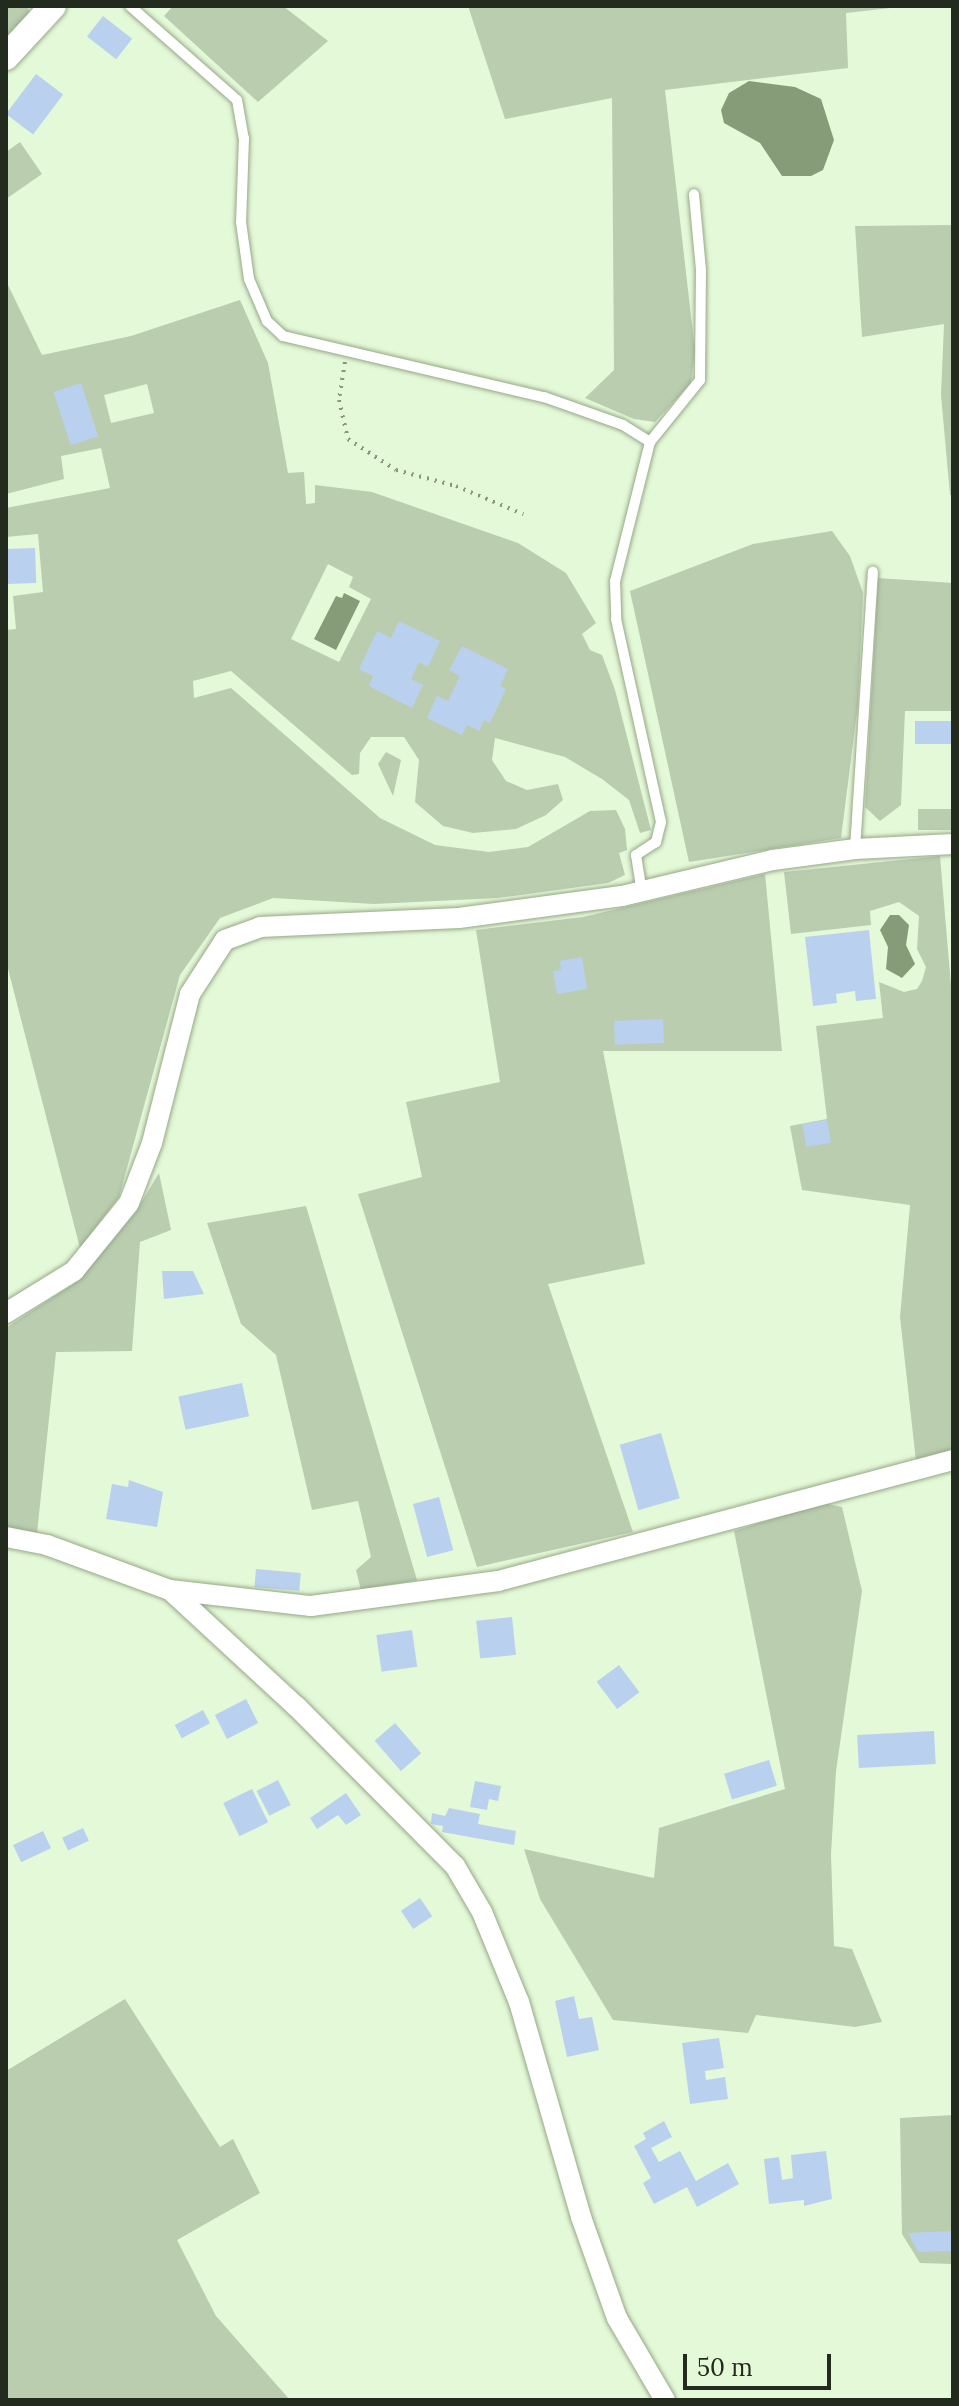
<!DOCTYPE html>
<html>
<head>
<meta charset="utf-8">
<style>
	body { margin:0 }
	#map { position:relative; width:959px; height:2406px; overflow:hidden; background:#e4f9d7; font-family:Lora,serif }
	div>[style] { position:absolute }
	.green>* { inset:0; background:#bacdaf; transform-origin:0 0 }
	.water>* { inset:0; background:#869c79 }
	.building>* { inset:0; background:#b9d1ef; transform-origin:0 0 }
	.path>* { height:4px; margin-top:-2px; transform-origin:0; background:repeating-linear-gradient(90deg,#87967e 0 2px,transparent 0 8px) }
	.roads { filter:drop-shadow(0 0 2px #95a889) drop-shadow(0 0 2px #95a889) }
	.service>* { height:10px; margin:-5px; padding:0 5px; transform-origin:5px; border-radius:5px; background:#fff }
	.minor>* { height:20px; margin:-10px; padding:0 10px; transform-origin:10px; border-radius:10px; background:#fff }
	.tertiary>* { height:26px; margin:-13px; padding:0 13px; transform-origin:13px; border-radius:13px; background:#fff }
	span { translate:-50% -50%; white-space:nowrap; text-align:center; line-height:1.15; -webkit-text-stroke:6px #e4f9d7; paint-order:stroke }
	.frame { position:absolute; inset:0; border:8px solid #232b1e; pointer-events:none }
	.scale { position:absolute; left:683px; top:2354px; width:148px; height:36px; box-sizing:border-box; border:4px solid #232b1e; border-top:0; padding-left:10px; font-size:24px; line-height:28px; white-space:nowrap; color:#232b1e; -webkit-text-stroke:6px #e4f9d7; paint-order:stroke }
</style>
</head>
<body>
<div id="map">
	<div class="green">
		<i style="clip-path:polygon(6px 6px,27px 6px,31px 16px,6px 42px)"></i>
		<i style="clip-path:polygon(173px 6px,283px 6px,328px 41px,258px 102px,164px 16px)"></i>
		<i style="clip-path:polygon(468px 6px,908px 6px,846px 13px,848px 68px,665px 90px,695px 351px,691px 383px,655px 422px,634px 419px,585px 398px,614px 370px,612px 98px,505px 119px)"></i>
		<i style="clip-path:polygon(20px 142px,42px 174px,6px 199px,6px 152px)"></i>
		<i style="clip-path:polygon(953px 225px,953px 495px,950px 495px,941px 395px,944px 324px,862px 337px,855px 226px)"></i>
		<i style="clip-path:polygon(evenodd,6px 281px,42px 355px,131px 336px,240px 300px,268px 363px,288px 473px,304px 472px,306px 504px,315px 503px,315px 485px,372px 492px,518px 543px,566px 573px,596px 623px,582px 634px,590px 650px,602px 655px,615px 690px,651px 830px,640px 833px,629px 800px,602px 779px,565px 757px,495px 738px,492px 760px,506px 781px,527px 790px,558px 784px,563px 800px,546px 815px,516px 829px,473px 833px,443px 826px,415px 802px,419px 760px,404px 737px,371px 737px,360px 753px,359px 774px,352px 775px,231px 671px,193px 681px,194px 698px,231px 688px,380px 818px,435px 845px,489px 852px,528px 847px,590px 811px,616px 810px,625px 829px,627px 850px,619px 853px,625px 875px,608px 883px,498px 898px,374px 904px,273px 898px,220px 918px,180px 975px,119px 1197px,80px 1248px,6px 961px,6px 630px,16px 629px,13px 596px,43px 592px,38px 534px,6px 537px,6px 508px,110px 488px,101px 448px,61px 456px,64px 479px,6px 494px,6px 281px,147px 384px,154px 413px,111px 423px,104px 395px,147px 384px,6px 281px,328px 564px,353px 577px,349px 587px,371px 599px,339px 662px,291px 639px,328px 564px)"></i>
		<i style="clip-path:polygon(832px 531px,850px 556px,863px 593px,858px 704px,841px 838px,689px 862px,630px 591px,753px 544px)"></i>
		<i style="clip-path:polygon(878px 578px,953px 583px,953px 711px,905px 711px,901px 805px,880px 821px,865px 807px)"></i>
		<i style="clip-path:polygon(386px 752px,401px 760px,393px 796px,378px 764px)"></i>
		<i style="left:953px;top:809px;width:21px;height:35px;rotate:90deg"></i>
		<i style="clip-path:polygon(940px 856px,953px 1009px,953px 1450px,916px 1461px,900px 1317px,910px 1205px,802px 1190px,790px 1126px,827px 1119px,816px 1026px,883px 1018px,879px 982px,904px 992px,917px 989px,922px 981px,926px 967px,917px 949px,919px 916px,899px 902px,870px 911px,871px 925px,791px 934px,784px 872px)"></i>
		<i style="clip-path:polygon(765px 874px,782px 1051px,603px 1051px,645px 1264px,548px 1284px,633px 1532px,477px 1567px,358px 1194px,422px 1177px,406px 1102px,500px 1082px,476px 930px,583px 917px)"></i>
		<i style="clip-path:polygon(159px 1173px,171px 1230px,140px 1242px,132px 1351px,56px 1352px,37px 1533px,6px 1527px,6px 1328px,79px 1280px,135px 1213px)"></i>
		<i style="clip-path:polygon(306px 1206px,417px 1580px,361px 1590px,356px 1570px,371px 1557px,358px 1501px,312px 1510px,276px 1355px,241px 1324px,207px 1223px)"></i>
		<i style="clip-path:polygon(823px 1503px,842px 1507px,862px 1591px,836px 1771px,831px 1854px,834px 1946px,852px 1949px,882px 2022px,855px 2027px,756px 2015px,748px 2033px,613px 2020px,540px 1899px,524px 1849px,654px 1878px,659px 1828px,785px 1789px,734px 1531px)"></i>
		<i style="clip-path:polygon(125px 1999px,220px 2147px,233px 2139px,260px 2193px,177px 2240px,216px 2316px,290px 2400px,6px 2400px,6px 2071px)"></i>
		<i style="clip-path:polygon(953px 2115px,953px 2264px,920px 2263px,902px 2234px,900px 2118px)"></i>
	</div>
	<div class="water">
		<i style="clip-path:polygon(749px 81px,795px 87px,821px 99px,834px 140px,823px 170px,811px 176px,782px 176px,760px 143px,724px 123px,721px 110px,729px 93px)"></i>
		<i style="clip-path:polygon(344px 593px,360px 601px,336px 650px,314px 639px,336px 596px,342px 598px)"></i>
		<i style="clip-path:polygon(890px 915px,899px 915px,909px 925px,906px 945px,915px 964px,902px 978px,886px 969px,888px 947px,880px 930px)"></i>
	</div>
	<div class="building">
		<i style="left:103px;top:16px;width:37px;height:26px;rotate:38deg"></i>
		<i style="left:36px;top:74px;width:34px;height:50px;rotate:37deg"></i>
		<i style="left:81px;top:383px;width:56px;height:29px;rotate:72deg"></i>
		<i style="left:35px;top:548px;width:35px;height:29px;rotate:88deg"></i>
		<i style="clip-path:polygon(399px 621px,440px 641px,428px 667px,419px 662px,411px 679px,423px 685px,412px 708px,369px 686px,373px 676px,359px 669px,377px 631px,391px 638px)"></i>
		<i style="clip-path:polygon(462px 646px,508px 669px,500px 686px,506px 689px,490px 723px,484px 720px,479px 731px,467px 725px,462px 735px,427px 718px,437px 696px,448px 701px,460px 676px,449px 670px)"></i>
		<i style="left:953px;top:721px;width:23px;height:38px;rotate:90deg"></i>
		<i style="clip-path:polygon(869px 930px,876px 999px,856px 1001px,855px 991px,836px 994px,837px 1003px,813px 1006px,805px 937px)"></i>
		<i style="clip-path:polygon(582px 957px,587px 989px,557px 994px,553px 971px,561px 970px,560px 961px)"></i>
		<i style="left:663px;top:1019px;width:24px;height:49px;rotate:88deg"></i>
		<i style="left:827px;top:1120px;width:23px;height:25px;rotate:80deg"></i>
		<i style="clip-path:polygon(162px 1271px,193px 1271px,204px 1294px,164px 1299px)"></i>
		<i style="left:242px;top:1383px;width:34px;height:65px;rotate:78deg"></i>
		<i style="left:661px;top:1433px;width:68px;height:43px;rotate:74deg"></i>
		<i style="clip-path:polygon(129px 1480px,163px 1492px,157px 1527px,106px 1519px,112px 1484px,128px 1487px)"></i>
		<i style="left:439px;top:1497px;width:55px;height:27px;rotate:75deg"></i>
		<i style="left:256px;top:1569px;width:45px;height:18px;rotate:5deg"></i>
		<i style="left:512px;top:1617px;width:38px;height:36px;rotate:84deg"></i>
		<i style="left:412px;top:1630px;width:37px;height:36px;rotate:82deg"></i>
		<i style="left:619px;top:1665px;width:34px;height:28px;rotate:53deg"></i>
		<i style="left:246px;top:1699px;width:27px;height:35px;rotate:63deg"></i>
		<i style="left:203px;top:1710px;width:15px;height:32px;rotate:62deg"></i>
		<i style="left:395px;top:1723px;width:40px;height:27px;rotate:49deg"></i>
		<i style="left:934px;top:1731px;width:33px;height:77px;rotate:87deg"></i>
		<i style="left:769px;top:1760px;width:27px;height:47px;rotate:73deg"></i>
		<i style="left:278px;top:1780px;width:28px;height:24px;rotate:63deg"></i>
		<i style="clip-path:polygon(475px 1781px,501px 1786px,498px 1801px,489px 1799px,487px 1810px,470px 1807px)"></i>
		<i style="left:252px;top:1789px;width:37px;height:32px;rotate:64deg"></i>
		<i style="clip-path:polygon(346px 1793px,361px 1815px,346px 1825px,338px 1815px,317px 1829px,310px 1818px)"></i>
		<i style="clip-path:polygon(449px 1808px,480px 1814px,478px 1824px,516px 1831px,514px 1845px,442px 1832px,443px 1826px,431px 1824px,432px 1813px,445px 1816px)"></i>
		<i style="left:83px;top:1828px;width:14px;height:23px;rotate:65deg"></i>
		<i style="left:43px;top:1831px;width:19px;height:33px;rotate:65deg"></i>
		<i style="left:420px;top:1898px;width:22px;height:23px;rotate:56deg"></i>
		<i style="clip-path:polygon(574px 1996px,579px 2019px,592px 2017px,599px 2050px,567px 2057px,555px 2001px)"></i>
		<i style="clip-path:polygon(719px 2038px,724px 2068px,705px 2071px,706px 2080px,725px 2077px,728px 2099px,690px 2104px,682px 2043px)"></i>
		<i style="clip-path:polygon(664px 2121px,672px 2137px,651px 2148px,659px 2162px,680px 2151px,696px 2181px,728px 2163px,739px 2184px,697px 2207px,687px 2187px,654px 2204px,643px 2183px,651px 2178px,634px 2146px,646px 2139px,643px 2133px)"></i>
		<i style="clip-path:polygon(826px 2151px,832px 2199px,804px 2206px,804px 2200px,769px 2204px,764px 2159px,779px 2157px,782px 2180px,793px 2178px,791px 2155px)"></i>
		<i style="clip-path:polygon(951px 2231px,952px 2251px,918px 2252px,908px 2233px)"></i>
	</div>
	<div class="path">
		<i style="left:345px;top:362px;width:38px;rotate:99deg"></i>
		<i style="left:339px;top:400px;width:40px;rotate:77deg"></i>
		<i style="left:348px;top:439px;width:57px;rotate:32.9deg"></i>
		<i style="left:396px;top:470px;width:62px;rotate:14.9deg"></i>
		<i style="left:456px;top:486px;width:73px;rotate:22.7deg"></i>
	</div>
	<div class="roads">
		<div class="service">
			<i style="left:130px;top:6px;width:142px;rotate:41.3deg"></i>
			<i style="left:237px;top:100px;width:39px;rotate:80deg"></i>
			<i style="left:244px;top:138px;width:84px;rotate:92deg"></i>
			<i style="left:241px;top:222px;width:58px;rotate:82deg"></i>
			<i style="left:249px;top:279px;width:46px;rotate:66.8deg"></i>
			<i style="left:267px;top:321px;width:22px;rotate:43deg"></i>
			<i style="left:283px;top:336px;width:268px;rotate:13.2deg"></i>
			<i style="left:544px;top:397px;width:84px;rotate:19.5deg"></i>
			<i style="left:623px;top:425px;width:32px;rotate:32deg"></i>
			<i style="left:650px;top:442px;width:143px;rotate:104.1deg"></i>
			<i style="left:615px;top:581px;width:38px;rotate:88deg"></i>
			<i style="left:616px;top:619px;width:208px;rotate:77.5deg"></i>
			<i style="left:661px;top:822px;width:21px;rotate:104deg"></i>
			<i style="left:656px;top:842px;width:24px;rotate:147deg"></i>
			<i style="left:636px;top:855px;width:36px;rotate:81deg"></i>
			<i style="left:650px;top:442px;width:80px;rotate:-51.1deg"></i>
			<i style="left:700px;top:380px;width:110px;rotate:-89.5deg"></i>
			<i style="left:701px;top:270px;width:76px;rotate:-95.3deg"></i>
			<i style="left:855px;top:849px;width:278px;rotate:-86.3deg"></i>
		</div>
		<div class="minor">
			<i style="left:6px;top:1313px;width:80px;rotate:-31.7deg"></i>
			<i style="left:74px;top:1271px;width:87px;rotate:-51deg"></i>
			<i style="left:129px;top:1203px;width:64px;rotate:-69deg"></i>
			<i style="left:152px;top:1143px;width:154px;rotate:-75.7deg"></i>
			<i style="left:190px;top:994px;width:64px;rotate:-57.1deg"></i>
			<i style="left:225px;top:940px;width:37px;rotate:-20deg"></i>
			<i style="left:260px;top:927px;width:199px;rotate:-2.6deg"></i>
			<i style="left:459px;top:918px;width:164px;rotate:-7.7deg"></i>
			<i style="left:622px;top:896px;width:155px;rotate:-13.4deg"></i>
			<i style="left:773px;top:860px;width:83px;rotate:-7.6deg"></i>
			<i style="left:855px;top:849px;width:98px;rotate:-2.9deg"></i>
			<i style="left:6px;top:1537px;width:42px;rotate:11deg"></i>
			<i style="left:47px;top:1545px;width:131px;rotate:20.1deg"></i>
			<i style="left:170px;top:1590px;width:142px;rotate:6.5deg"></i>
			<i style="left:311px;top:1606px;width:189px;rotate:-7.6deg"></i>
			<i style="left:498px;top:1581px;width:471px;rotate:-14.9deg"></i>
			<i style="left:170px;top:1590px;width:173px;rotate:42.7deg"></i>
			<i style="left:297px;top:1707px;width:224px;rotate:45.2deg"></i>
			<i style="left:455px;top:1866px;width:53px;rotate:59.6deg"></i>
			<i style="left:482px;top:1912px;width:97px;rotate:67.7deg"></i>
			<i style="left:519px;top:2002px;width:224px;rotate:73.9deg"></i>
			<i style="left:581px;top:2217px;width:107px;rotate:70.4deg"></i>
			<i style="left:617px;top:2318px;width:95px;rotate:59.7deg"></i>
		</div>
		<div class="tertiary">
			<i style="left:6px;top:57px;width:69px;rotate:-47.3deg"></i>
		</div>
	</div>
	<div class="frame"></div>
	<div class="scale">50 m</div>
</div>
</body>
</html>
